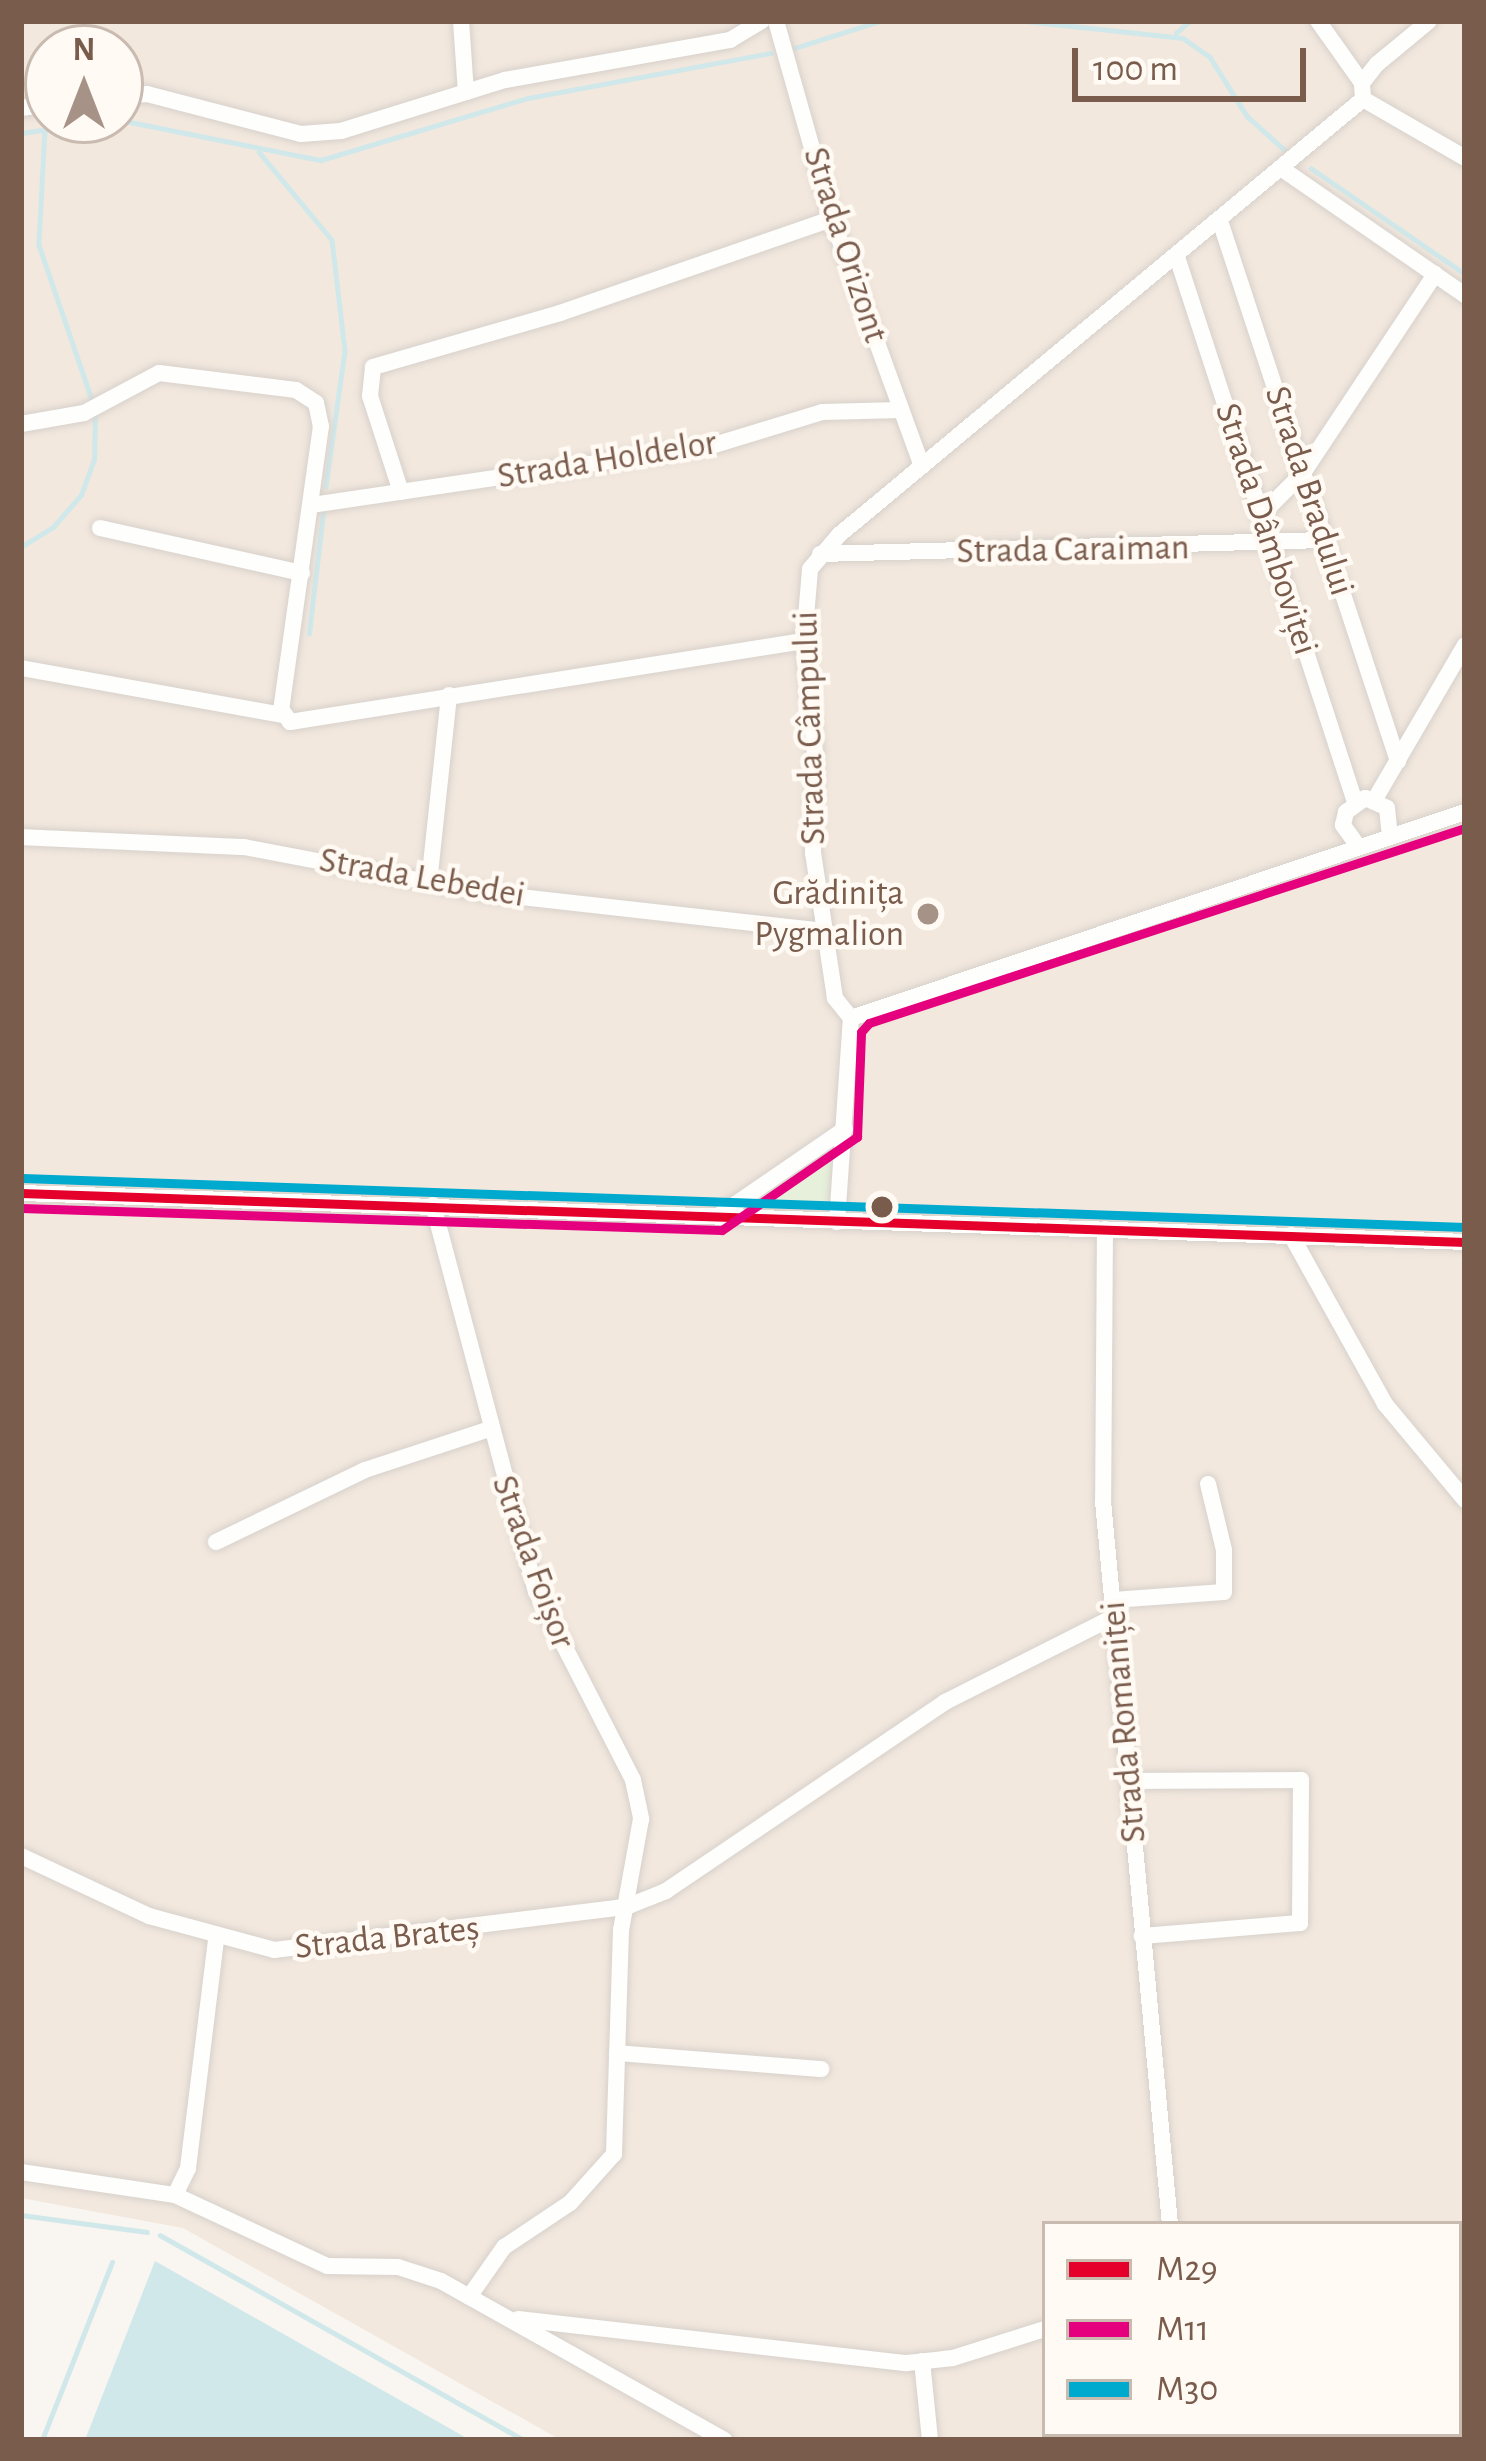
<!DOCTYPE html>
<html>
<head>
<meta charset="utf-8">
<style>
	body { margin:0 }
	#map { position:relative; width:1486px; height:2461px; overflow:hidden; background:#f9f5f0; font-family:"Alegreya Sans",sans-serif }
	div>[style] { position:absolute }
	.residential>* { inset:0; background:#f2e8de }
	.green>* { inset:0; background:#e7f0db }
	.water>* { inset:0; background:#d0e8ea }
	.stream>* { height:4.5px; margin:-2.25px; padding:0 2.25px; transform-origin:2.25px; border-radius:2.25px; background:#d0e8ea }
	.roads { filter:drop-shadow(0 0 3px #d7d1cb) drop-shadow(0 0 3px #d7d1cb) }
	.minor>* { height:16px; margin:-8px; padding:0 8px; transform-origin:8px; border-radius:8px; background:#fefefd }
	.bus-1>* { height:9px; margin:-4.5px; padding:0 4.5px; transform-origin:4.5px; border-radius:4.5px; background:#e4002b }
	.bus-2>* { height:9px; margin:-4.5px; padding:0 4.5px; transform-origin:4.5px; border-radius:4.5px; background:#e5007d }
	.bus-3>* { height:9px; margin:-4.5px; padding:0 4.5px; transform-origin:4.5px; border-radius:4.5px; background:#00a9ce }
	.dots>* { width:33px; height:33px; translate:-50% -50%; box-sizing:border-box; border:6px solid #fffaf3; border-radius:50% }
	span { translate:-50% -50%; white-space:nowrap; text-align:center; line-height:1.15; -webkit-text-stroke:9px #fffaf3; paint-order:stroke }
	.street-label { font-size:36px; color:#7a5c4d }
	.poi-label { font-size:36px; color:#7a5c4d }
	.right { translate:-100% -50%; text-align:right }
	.frame { position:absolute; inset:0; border:24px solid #7a5c4d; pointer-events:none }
	.legend { position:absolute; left:1042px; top:2221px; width:420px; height:216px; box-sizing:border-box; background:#fffaf3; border:3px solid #cabbb1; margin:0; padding:15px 21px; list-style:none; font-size:36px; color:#7a5c4d }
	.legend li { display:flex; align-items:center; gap:24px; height:60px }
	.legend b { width:60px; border:3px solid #cabbb1 }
	.north { position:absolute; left:24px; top:24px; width:120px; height:120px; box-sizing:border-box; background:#fffaf3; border:3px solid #cabbb1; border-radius:50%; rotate:0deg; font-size:33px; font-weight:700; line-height:48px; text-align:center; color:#7a5c4d }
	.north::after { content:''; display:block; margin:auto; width:42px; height:54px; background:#a69286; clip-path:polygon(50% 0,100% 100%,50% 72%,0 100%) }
	.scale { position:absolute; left:1072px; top:48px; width:234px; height:54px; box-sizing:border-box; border:6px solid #7a5c4d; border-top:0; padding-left:15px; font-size:36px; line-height:42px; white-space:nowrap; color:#7a5c4d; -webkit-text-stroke:9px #fffaf3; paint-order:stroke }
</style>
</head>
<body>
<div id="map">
	<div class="residential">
		<i style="clip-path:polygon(evenodd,21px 21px,1465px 21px,1465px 2440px,561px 2440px,183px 2228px,21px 2198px,21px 21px,48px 48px,120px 48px,120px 120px,48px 120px,48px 48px,21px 21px,1045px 2224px,1459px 2224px,1459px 2434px,1045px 2434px,1045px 2224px)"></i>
	</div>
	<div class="green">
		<i style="clip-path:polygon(825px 1150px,834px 1154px,834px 1193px,823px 1208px,764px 1207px,762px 1196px)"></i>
	</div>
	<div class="water">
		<i style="clip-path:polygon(155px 2261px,470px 2440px,85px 2440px)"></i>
	</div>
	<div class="stream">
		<i style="left:1025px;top:21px;width:159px;rotate:6.1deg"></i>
		<i style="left:1183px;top:38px;width:33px;rotate:35deg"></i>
		<i style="left:1210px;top:57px;width:70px;rotate:57.9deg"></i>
		<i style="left:1247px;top:116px;width:54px;rotate:42deg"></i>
		<i style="left:1176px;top:33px;width:18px;rotate:-41deg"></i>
		<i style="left:795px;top:48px;width:89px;rotate:-17.6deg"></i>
		<i style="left:120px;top:120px;width:205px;rotate:11.3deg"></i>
		<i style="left:321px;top:160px;width:216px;rotate:-16.7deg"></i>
		<i style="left:528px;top:98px;width:247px;rotate:-10.5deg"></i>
		<i style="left:45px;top:129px;width:116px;rotate:93deg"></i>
		<i style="left:39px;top:245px;width:161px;rotate:71.1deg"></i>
		<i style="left:21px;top:133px;width:92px;rotate:-8.1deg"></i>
		<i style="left:259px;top:152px;width:114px;rotate:50.3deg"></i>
		<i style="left:332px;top:240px;width:112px;rotate:83.3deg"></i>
		<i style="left:345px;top:351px;width:137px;rotate:98deg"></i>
		<i style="left:1311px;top:168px;width:187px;rotate:34.5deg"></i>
		<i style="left:21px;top:547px;width:39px;rotate:-32deg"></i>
		<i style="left:54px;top:526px;width:41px;rotate:-48.9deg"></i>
		<i style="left:81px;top:495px;width:37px;rotate:-70deg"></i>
		<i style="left:94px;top:460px;width:44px;rotate:-88.7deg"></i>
		<i style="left:309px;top:634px;width:122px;rotate:-83.4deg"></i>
		<i style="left:21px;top:2215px;width:127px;rotate:7.7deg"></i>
		<i style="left:160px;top:2235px;width:418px;rotate:29.4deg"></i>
		<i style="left:42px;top:2440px;width:191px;rotate:-68.5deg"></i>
	</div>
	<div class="roads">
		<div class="minor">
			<i style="left:461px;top:21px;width:71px;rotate:86deg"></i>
			<i style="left:776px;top:21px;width:206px;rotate:74.2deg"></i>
			<i style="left:832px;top:219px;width:263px;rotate:70deg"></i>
			<i style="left:1318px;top:21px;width:76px;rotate:54.6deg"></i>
			<i style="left:120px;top:96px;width:27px;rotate:-4deg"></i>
			<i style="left:147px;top:94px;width:159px;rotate:14.6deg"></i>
			<i style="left:301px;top:134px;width:40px;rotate:-4.3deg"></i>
			<i style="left:341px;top:131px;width:172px;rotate:-17.3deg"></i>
			<i style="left:505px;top:80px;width:229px;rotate:-10.1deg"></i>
			<i style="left:730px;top:40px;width:37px;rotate:-31deg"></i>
			<i style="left:1363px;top:99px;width:118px;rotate:30deg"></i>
			<i style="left:1363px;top:99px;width:16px;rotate:-94deg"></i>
			<i style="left:1362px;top:83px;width:24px;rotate:-52deg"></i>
			<i style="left:1377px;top:64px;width:67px;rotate:-39.6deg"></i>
			<i style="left:21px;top:108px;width:27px;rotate:-8deg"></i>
			<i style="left:1285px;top:171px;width:219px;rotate:34.6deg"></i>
			<i style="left:1220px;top:221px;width:569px;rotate:71.76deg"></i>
			<i style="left:1177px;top:257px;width:573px;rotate:71.91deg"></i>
			<i style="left:21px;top:424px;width:64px;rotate:-9.9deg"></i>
			<i style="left:84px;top:413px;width:85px;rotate:-28.1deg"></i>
			<i style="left:159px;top:373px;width:138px;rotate:7.1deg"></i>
			<i style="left:296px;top:390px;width:24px;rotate:33deg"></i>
			<i style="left:316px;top:403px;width:24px;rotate:78deg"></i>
			<i style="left:321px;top:426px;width:286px;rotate:98deg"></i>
			<i style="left:281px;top:709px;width:16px;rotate:55deg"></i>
			<i style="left:290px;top:722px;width:520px;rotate:-8.96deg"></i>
			<i style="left:401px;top:492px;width:101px;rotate:-107.9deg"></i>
			<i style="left:370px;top:396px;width:29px;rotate:-84deg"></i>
			<i style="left:373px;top:367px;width:195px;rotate:-16.1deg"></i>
			<i style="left:560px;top:313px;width:288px;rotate:-19.1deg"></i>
			<i style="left:312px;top:505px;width:403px;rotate:-8.4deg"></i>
			<i style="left:711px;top:446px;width:116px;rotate:-17deg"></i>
			<i style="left:822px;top:412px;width:79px;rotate:-1.5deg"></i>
			<i style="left:1261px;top:515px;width:59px;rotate:-45deg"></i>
			<i style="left:1303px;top:473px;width:239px;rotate:-56.4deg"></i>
			<i style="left:100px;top:528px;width:207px;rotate:12.6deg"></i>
			<i style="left:820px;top:554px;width:505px;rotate:-1.59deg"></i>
			<i style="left:21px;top:668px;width:265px;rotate:10.2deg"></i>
			<i style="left:1375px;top:799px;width:178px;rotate:-59.7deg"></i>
			<i style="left:21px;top:837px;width:223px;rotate:2.6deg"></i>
			<i style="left:244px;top:847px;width:245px;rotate:10.8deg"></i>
			<i style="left:485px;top:893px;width:340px;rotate:6.4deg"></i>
			<i style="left:1358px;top:846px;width:26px;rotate:-126deg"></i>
			<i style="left:1343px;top:825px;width:13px;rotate:-77deg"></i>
			<i style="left:1346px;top:812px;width:24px;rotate:-36deg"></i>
			<i style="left:1365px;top:798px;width:24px;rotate:24deg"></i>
			<i style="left:1387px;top:808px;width:28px;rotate:84deg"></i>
			<i style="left:429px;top:883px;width:189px;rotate:-83.9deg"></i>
			<i style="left:851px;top:1018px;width:26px;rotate:-129deg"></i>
			<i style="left:835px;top:998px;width:147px;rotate:-98.6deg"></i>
			<i style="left:813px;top:853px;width:100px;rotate:-88.9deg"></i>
			<i style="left:815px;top:753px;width:113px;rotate:-95.6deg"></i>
			<i style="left:804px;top:641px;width:72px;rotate:-85.2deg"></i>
			<i style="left:810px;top:569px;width:45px;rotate:-49.5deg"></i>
			<i style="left:839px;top:535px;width:682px;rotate:-39.76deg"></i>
			<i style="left:851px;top:1018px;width:648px;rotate:-18.55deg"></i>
			<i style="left:21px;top:1193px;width:1445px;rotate:1.94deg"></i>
			<i style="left:433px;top:1205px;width:400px;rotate:75.1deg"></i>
			<i style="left:536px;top:1591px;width:212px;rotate:62.8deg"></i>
			<i style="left:633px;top:1780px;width:40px;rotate:78deg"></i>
			<i style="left:641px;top:1819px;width:113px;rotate:100.2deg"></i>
			<i style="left:621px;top:1930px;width:224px;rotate:91.8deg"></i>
			<i style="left:614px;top:2154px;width:66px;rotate:131.9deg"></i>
			<i style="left:570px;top:2203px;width:79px;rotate:146.3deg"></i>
			<i style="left:504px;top:2247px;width:61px;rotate:125deg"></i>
			<i style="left:718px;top:1216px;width:154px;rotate:-34.4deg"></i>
			<i style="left:837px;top:1222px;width:204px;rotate:-86.1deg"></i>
			<i style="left:1105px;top:1229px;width:272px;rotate:90.4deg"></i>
			<i style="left:1103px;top:1501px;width:726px;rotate:84.71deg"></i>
			<i style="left:1291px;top:1235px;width:193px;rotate:60.9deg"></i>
			<i style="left:1385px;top:1404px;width:125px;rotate:50.2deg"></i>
			<i style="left:216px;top:1542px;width:165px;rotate:-25.8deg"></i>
			<i style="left:365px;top:1470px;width:128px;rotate:-18.2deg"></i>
			<i style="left:1113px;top:1600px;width:111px;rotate:-4.1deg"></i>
			<i style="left:1224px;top:1592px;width:42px;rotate:-90deg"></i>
			<i style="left:1224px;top:1550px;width:68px;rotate:-103.6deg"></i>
			<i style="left:1129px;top:1781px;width:172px;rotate:-0.3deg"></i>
			<i style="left:1301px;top:1780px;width:143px;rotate:90.4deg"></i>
			<i style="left:1300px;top:1923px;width:159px;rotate:175.3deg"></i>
			<i style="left:21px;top:1856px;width:141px;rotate:25.1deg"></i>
			<i style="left:149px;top:1916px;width:130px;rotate:15.2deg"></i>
			<i style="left:274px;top:1950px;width:355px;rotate:-7deg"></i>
			<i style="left:626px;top:1907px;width:43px;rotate:-21.8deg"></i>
			<i style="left:666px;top:1891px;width:337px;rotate:-34.1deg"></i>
			<i style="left:945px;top:1702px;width:191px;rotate:-26.8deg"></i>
			<i style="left:617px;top:2053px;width:205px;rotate:4.5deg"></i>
			<i style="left:21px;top:2172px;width:156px;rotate:8.5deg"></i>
			<i style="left:175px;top:2195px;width:30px;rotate:-64deg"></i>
			<i style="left:188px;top:2168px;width:231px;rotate:-83deg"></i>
			<i style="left:175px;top:2195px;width:168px;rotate:25deg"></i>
			<i style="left:327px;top:2266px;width:71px;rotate:0.8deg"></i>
			<i style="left:398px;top:2267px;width:45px;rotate:18deg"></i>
			<i style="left:441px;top:2281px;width:325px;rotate:29.3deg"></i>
			<i style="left:1459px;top:2258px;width:6px;rotate:18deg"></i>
			<i style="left:518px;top:2319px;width:391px;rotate:6.5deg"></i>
			<i style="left:907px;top:2363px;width:46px;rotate:-6.2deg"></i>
			<i style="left:953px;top:2358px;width:96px;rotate:-17.5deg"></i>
			<i style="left:922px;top:2361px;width:79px;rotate:84.2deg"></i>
			<i style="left:1446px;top:2434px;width:7px;rotate:63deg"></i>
			<i style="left:1086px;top:2440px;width:6px;rotate:-81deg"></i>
			<i style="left:1247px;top:2440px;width:6px;rotate:-81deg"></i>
		</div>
	</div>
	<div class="bus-1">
		<i style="left:21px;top:1193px;width:1445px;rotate:1.94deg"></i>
	</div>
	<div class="bus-2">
		<i style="left:21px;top:1208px;width:701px;rotate:1.8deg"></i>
		<i style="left:722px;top:1230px;width:164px;rotate:-34.6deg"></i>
		<i style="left:857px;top:1137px;width:105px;rotate:-87.8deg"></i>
		<i style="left:861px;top:1032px;width:12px;rotate:-48deg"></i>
		<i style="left:869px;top:1023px;width:627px;rotate:-18.12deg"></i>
	</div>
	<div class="bus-3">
		<i style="left:22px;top:1178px;width:1444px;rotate:1.94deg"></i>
	</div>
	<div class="dots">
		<i style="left:928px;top:914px;background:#a69286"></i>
		<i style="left:882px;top:1207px;background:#7a5c4d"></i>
	</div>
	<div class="street-label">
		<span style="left:845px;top:245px;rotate:72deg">Strada Orizont</span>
		<span style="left:607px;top:460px;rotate:-9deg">Strada Holdelor</span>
		<span style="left:1309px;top:491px;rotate:72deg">Strada Bradului</span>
		<span style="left:1266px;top:529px;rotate:72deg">Strada Dâmboviței</span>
		<span style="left:1073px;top:550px;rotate:-1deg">Strada Caraiman</span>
		<span style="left:810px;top:728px;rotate:-92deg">Strada Câmpului</span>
		<span style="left:422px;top:878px;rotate:10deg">Strada Lebedei</span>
		<span style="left:533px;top:1562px;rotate:70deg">Strada Foișor</span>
		<span style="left:1124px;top:1722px;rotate:-95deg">Strada Romaniței</span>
		<span style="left:387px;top:1938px;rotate:-6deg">Strada Brateș</span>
	</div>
	<div class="poi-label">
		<span class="right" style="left:904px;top:914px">Grădinița<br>Pygmalion</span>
	</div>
	<div class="frame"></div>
	<ul class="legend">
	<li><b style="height:15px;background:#e4002b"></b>M29</li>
	<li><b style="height:15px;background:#e5007d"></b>M11</li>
	<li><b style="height:15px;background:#00a9ce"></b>M30</li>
	</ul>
	<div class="north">N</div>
	<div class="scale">100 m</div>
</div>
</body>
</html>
